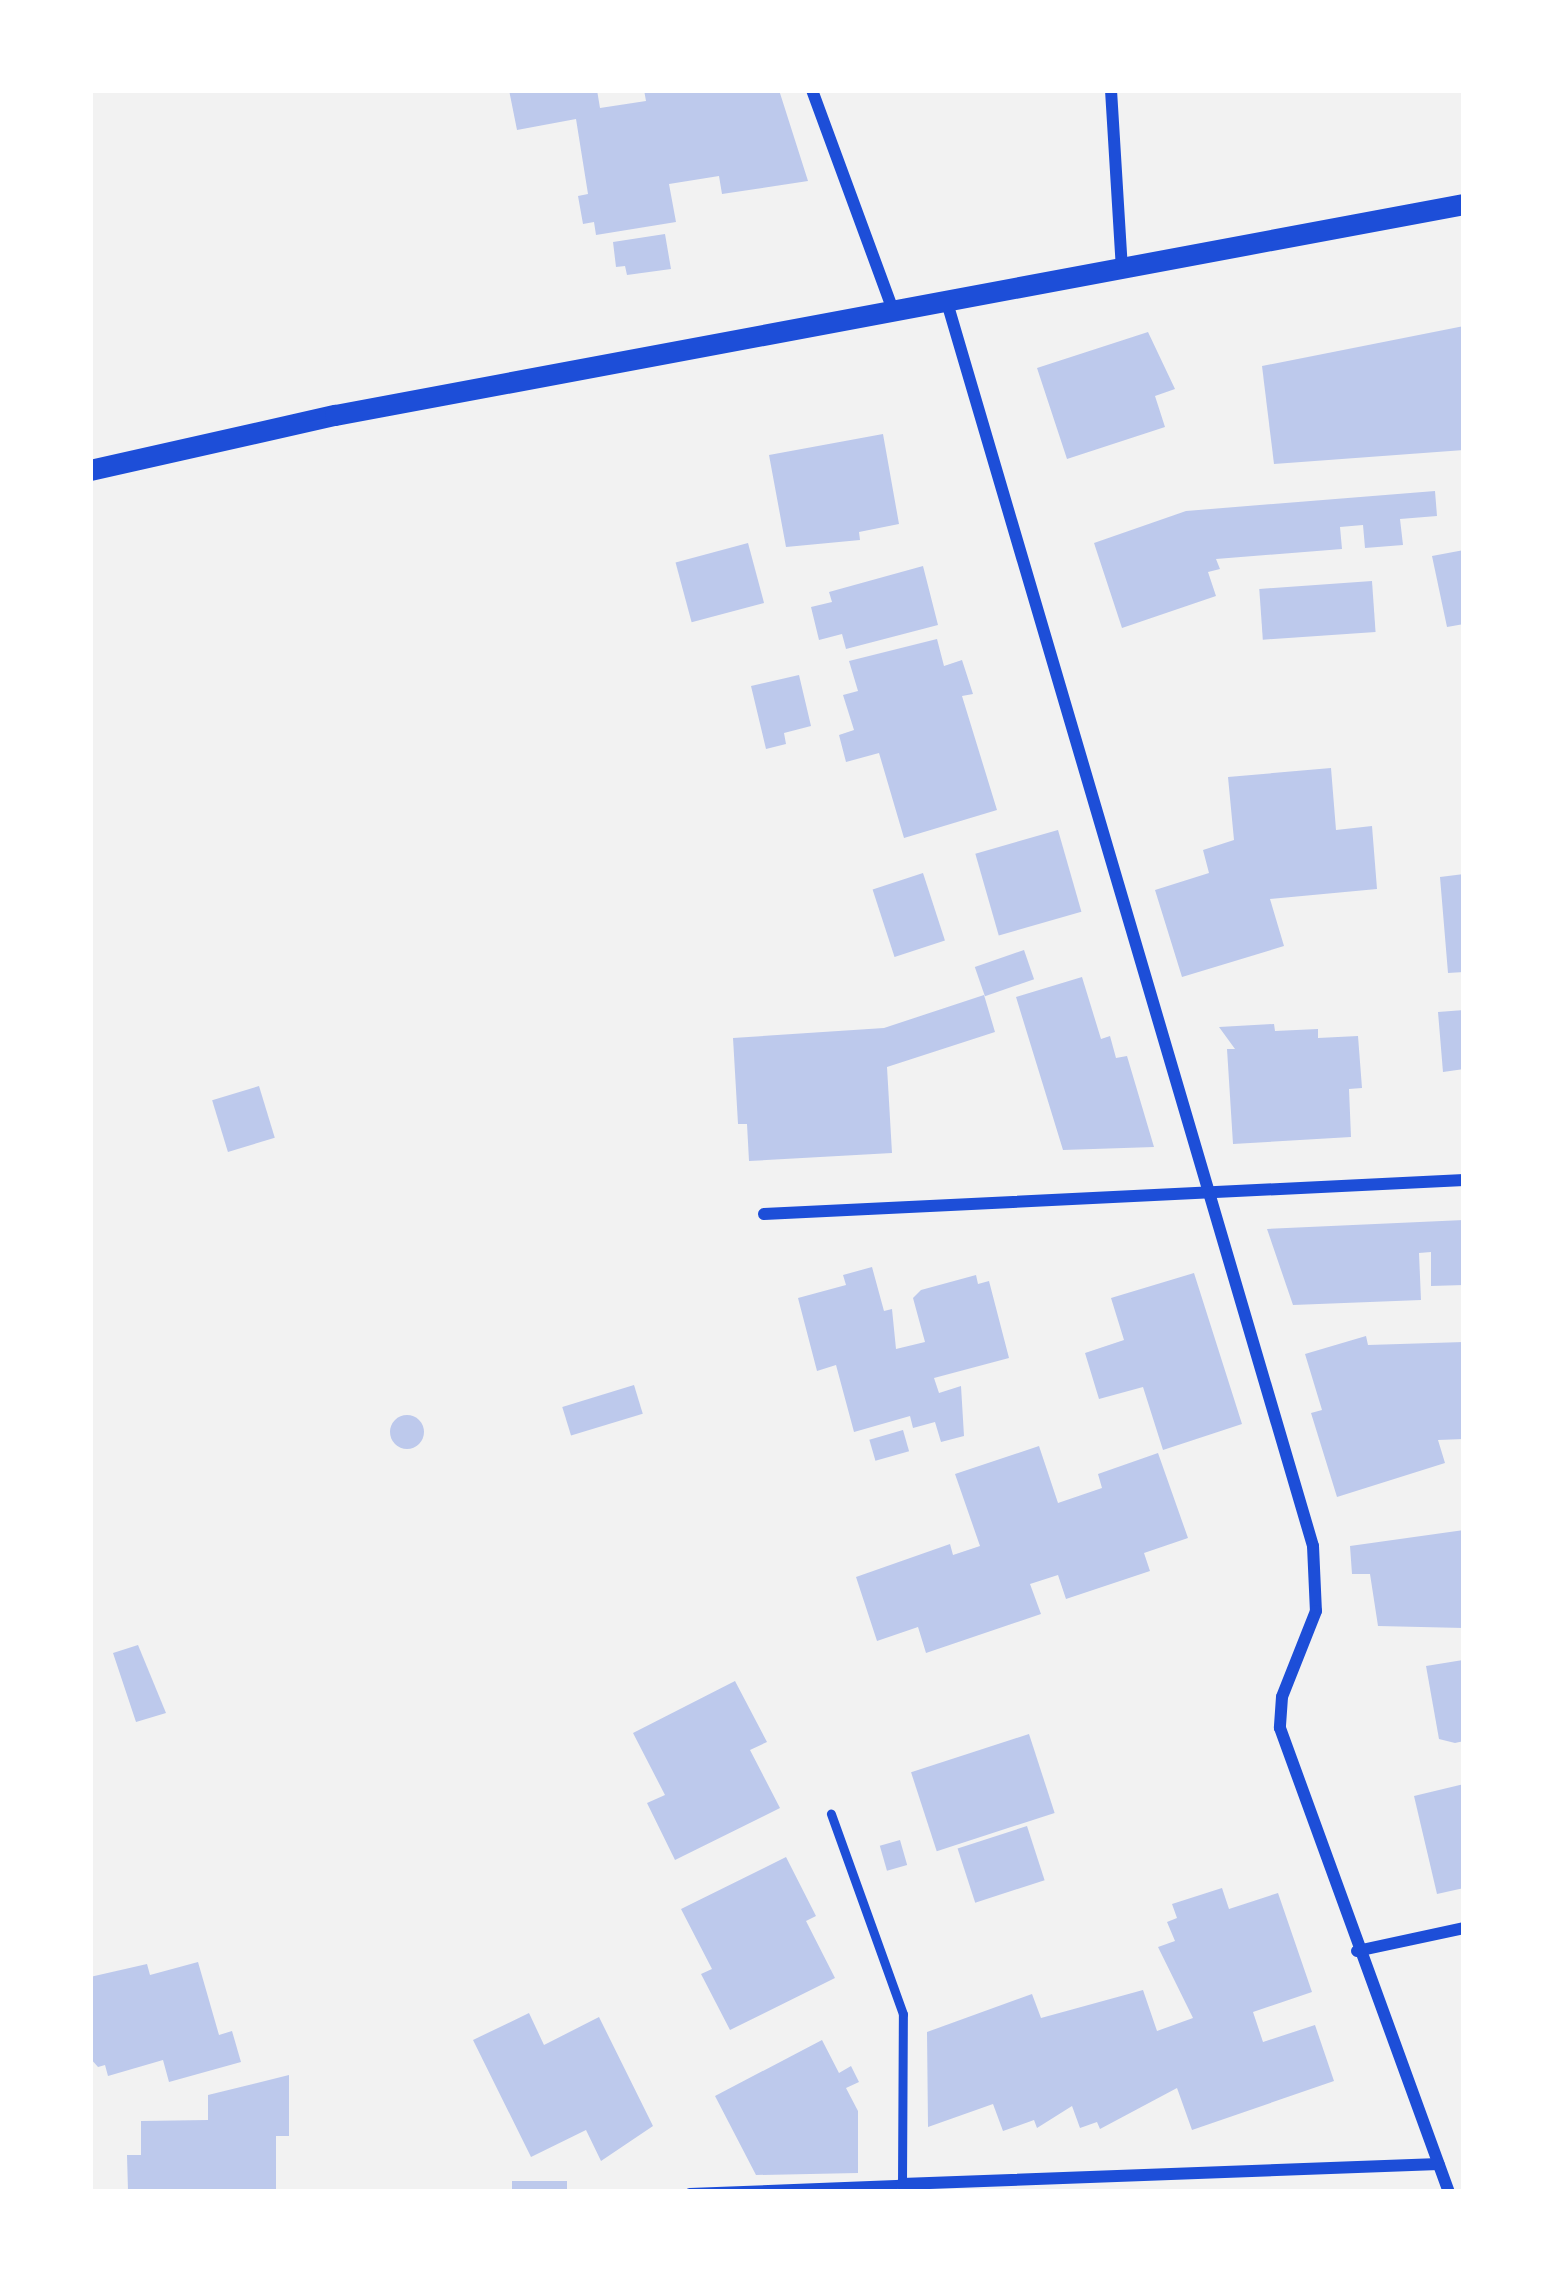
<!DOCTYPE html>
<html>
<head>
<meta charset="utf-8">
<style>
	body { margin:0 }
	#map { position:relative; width:1554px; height:2282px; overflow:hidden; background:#f2f2f2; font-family:"Archivo Narrow",sans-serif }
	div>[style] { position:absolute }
	.building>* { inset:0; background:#bdc9ec; transform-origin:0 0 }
	.round { border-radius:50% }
	.service>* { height:9px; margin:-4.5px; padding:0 4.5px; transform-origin:4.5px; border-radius:4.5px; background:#1d4ed8 }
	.minor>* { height:12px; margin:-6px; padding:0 6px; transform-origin:6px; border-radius:6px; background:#1d4ed8 }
	.tertiary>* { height:21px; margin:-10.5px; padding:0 10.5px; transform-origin:10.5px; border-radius:10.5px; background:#1d4ed8 }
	span { translate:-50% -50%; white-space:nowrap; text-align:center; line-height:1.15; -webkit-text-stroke:9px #fff; paint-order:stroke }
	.frame { position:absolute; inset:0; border:93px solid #fff; pointer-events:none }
</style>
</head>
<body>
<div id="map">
	<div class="building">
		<i style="clip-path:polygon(509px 90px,597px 90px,600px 108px,646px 101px,644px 90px,779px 90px,808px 181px,722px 194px,719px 176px,669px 184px,676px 222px,596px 235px,594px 222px,583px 224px,578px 196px,588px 194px,576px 119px,517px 130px)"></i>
		<i style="clip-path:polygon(665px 234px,671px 269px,627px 275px,625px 266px,616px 267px,613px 242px)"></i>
		<i style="clip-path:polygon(1464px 326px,1464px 450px,1274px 464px,1262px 366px)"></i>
		<i style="clip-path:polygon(1148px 332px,1175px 389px,1155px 396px,1165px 427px,1067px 459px,1037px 368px)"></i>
		<i style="clip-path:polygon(883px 434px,899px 524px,859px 532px,860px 540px,786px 547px,769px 455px)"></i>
		<i style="clip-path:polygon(1435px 491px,1437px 516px,1400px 519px,1403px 545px,1365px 548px,1363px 525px,1340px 527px,1342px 549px,1216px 559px,1220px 569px,1208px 572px,1216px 596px,1122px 628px,1094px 543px,1186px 511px)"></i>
		<i style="left:748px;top:543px;width:62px;height:75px;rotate:75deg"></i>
		<i style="clip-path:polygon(1464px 550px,1464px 624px,1447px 627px,1432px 556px)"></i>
		<i style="clip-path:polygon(923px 566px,938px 625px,846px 649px,842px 634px,819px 640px,811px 607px,832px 602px,829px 592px)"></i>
		<i style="left:1372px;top:581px;width:51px;height:113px;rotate:86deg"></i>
		<i style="clip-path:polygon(937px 639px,944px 666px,962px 660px,973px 694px,962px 696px,997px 810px,904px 838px,879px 753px,846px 762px,839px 735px,854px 730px,843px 695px,858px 691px,849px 661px)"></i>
		<i style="clip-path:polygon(799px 675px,811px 726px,784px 733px,786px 744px,766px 749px,751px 686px)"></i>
		<i style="clip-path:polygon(1331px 768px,1336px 830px,1372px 826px,1377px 889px,1270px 899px,1284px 946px,1182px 977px,1155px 890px,1209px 873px,1203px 850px,1234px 840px,1228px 777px)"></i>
		<i style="left:1058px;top:830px;width:85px;height:86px;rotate:74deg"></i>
		<i style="left:923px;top:873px;width:71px;height:53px;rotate:72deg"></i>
		<i style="clip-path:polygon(1464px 874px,1464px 972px,1448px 973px,1440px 877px)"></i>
		<i style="left:1024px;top:950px;width:31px;height:52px;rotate:71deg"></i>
		<i style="clip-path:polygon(1082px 977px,1101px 1039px,1110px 1036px,1116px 1058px,1127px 1056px,1154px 1147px,1063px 1150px,1016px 997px)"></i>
		<i style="clip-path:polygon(984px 995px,995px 1032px,887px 1067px,892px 1153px,749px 1161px,747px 1124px,738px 1124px,733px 1038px,884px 1028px)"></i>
		<i style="clip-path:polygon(1464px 1010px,1464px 1069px,1443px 1072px,1438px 1012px)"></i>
		<i style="clip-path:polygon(1274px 1024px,1275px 1031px,1318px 1029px,1318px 1038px,1358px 1036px,1362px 1088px,1349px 1089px,1351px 1137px,1233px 1144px,1227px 1049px,1235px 1049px,1219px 1027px)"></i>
		<i style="left:259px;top:1086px;width:54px;height:49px;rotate:73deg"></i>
		<i style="clip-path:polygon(1464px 1220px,1464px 1285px,1431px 1286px,1431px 1252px,1419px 1253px,1421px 1300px,1293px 1305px,1267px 1229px)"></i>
		<i style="clip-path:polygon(872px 1267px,884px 1311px,892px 1309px,896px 1349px,925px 1342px,913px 1298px,921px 1290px,976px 1275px,978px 1284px,989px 1281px,1009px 1358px,934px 1378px,939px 1393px,961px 1386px,964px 1436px,941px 1442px,935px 1422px,913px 1428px,910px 1416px,854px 1432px,836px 1365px,817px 1371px,798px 1298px,846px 1285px,843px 1275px)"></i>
		<i style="clip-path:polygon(1194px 1273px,1242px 1424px,1163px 1450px,1143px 1387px,1099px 1399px,1085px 1353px,1124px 1340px,1111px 1298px)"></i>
		<i style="clip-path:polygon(1366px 1336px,1368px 1345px,1464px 1342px,1464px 1439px,1438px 1440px,1445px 1463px,1337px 1497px,1311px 1413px,1322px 1410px,1305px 1354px)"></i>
		<i style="left:634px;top:1385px;width:30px;height:75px;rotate:73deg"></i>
		<i class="round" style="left:390px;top:1415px;width:34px;height:34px"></i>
		<i style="left:903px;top:1430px;width:22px;height:35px;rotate:74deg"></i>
		<i style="clip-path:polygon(1039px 1446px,1058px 1503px,1102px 1488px,1098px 1474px,1158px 1453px,1188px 1538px,1144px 1553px,1150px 1571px,1066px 1599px,1058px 1575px,1030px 1584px,1041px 1614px,926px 1653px,918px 1627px,877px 1641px,856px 1577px,950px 1544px,953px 1555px,980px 1546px,955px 1474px)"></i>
		<i style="clip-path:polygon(1464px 1530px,1464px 1628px,1378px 1626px,1370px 1574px,1352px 1574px,1350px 1546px)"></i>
		<i style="clip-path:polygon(138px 1645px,166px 1713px,136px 1722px,113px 1653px)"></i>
		<i style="clip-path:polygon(1463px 1660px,1464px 1741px,1455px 1743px,1439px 1739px,1426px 1666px)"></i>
		<i style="clip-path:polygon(735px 1681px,767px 1742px,750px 1750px,780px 1808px,675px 1860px,647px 1803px,665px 1795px,633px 1733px)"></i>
		<i style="left:1029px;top:1734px;width:83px;height:124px;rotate:72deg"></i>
		<i style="clip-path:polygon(1464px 1784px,1464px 1888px,1437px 1894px,1414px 1796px)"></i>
		<i style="left:1027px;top:1826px;width:57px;height:73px;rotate:72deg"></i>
		<i style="left:900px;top:1840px;width:26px;height:21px;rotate:74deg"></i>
		<i style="clip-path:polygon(786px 1857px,816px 1916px,806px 1921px,835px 1978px,730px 2030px,701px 1974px,712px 1969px,681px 1909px)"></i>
		<i style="clip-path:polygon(1222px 1888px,1229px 1909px,1278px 1893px,1312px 1992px,1253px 2012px,1263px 2042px,1315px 2025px,1334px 2081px,1192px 2130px,1177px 2088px,1100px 2129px,1097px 2122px,1080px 2128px,1072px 2106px,1037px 2128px,1034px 2120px,1003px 2131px,993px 2104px,928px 2127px,927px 2032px,1032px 1994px,1041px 2018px,1143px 1990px,1157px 2031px,1193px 2018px,1158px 1947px,1175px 1941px,1167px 1922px,1177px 1918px,1172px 1904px)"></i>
		<i style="clip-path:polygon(198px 1962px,219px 2035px,232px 2031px,241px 2062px,169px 2082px,163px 2060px,108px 2076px,105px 2065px,98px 2067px,90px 2058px,90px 1977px,147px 1964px,150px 1975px)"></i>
		<i style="clip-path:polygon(529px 2013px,544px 2045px,599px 2017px,653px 2126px,601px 2161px,586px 2130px,531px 2157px,473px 2040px)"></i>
		<i style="clip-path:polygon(822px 2040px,839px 2073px,851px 2066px,859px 2082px,846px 2088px,858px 2111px,858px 2173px,756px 2175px,715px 2096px)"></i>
		<i style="clip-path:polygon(289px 2075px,289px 2136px,276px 2136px,276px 2192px,128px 2191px,127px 2155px,141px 2155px,141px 2121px,208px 2120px,208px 2095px)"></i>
		<i style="left:567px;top:2181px;width:11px;height:55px;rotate:90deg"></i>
	</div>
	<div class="service">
		<i style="left:689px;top:2192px;width:213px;rotate:-2.2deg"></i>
		<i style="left:902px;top:2184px;width:170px;rotate:-89.7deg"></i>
		<i style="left:903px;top:2014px;width:213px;rotate:-109.8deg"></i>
	</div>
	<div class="minor">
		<i style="left:812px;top:90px;width:234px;rotate:69.8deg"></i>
		<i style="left:1111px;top:90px;width:178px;rotate:86.5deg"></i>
		<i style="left:946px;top:299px;width:1300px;rotate:73.6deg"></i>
		<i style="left:1313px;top:1546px;width:65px;rotate:87.4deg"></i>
		<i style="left:1316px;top:1611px;width:92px;rotate:111.6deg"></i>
		<i style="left:1282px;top:1697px;width:31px;rotate:94deg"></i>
		<i style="left:1280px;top:1728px;width:494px;rotate:70deg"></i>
		<i style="left:764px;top:1214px;width:701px;rotate:-2.78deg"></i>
		<i style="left:1357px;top:1951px;width:109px;rotate:-12.1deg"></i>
		<i style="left:902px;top:2184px;width:537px;rotate:-2.13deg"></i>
	</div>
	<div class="tertiary">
		<i style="left:90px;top:470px;width:251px;rotate:-12.7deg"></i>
		<i style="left:335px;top:415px;width:1149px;rotate:-10.59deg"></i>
	</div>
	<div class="frame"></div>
</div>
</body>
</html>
